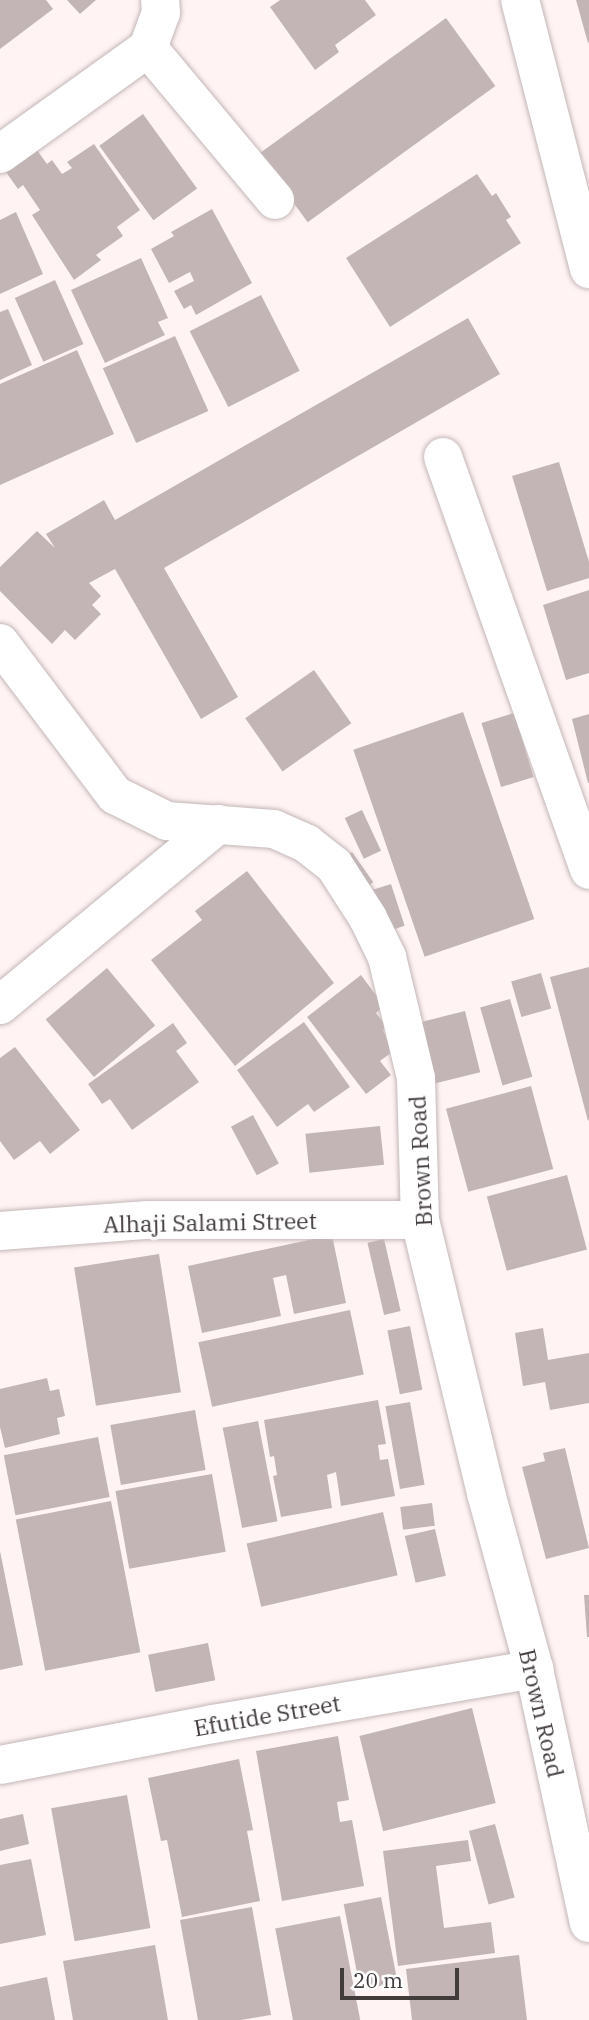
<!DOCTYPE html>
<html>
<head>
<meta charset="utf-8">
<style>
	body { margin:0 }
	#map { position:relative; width:589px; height:2020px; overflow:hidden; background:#fff3f4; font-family:"IBM Plex Serif",serif }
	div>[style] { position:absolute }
	.building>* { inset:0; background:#c3b5b6; transform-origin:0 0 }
	.roads { filter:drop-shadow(0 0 2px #c3b6b7) drop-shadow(0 0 2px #c3b6b7) }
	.minor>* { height:38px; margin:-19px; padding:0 19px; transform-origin:19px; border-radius:19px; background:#fff }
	span { translate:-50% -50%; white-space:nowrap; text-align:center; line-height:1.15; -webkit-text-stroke:7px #fff; paint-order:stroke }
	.street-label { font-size:23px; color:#413b3c }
	.scale { position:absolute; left:340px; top:1968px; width:119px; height:32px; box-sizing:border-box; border:4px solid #413b3c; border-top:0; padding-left:9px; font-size:21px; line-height:24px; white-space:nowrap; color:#413b3c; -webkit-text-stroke:5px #fff; paint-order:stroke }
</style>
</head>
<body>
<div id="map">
	<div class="building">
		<i style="clip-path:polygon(0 0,46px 0,53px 9px,0 49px)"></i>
		<i style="clip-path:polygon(67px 0,96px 0,80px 14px)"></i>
		<i style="clip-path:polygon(280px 0,365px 0,376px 15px,335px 45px,339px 52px,315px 70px,270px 7px)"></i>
		<i style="clip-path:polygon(576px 0,589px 0,589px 42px,588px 43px)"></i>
		<i style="left:446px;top:18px;width:84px;height:232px;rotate:54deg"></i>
		<i style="left:143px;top:114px;width:92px;height:54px;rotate:54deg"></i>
		<i style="clip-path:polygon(94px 144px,140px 210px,117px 227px,123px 236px,96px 255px,101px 260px,74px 280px,32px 215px,40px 210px,23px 185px,18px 189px,3px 168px,34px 146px,47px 164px,52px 160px,62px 174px,72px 168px,67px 162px)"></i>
		<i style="clip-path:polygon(477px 174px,492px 196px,496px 193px,511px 217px,506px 220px,521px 243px,390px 327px,346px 258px)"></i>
		<i style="clip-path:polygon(212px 209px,252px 283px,196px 315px,191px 305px,184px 309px,174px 291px,194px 281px,190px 272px,169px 283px,151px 249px,174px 236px,171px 232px)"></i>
		<i style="clip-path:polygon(16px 212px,43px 274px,0 294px,0 220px)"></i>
		<i style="clip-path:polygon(141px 258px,168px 318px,158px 322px,165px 335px,105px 363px,71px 290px)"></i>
		<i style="left:55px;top:280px;width:70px;height:44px;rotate:66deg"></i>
		<i style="left:261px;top:295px;width:85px;height:80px;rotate:63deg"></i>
		<i style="clip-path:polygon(8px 309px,32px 365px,0 380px,0 312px)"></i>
		<i style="clip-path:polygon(468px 318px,500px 374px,164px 568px,238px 697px,201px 719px,115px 569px,89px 583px,101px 596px,92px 605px,101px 614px,75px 640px,65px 630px,52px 644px,0 591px,0 567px,37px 531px,55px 548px,46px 534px,104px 500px,115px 520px)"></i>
		<i style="left:175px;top:336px;width:82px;height:79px;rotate:66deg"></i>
		<i style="clip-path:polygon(77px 350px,114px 434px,0 485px,0 384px)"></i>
		<i style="clip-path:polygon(559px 462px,589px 562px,589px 578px,547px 591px,512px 476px)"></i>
		<i style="clip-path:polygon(589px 590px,589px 673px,566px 680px,543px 605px)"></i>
		<i style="left:314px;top:670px;width:65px;height:84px;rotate:55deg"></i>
		<i style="left:463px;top:712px;width:219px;height:116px;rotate:71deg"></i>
		<i style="left:514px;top:713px;width:67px;height:34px;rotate:73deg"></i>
		<i style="clip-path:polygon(589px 714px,589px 783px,588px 783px,572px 719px)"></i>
		<i style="left:362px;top:810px;width:45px;height:19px;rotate:65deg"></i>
		<i style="left:352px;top:852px;width:37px;height:16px;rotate:55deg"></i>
		<i style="clip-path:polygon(247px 871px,334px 983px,235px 1066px,151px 960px,202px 920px,195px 911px)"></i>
		<i style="left:391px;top:884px;width:44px;height:19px;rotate:72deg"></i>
		<i style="clip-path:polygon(589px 967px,589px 1120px,588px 1121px,550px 977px)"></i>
		<i style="left:107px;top:968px;width:75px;height:80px;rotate:50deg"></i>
		<i style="left:541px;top:973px;width:37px;height:31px;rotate:74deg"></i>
		<i style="clip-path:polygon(361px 975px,384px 1006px,376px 1013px,387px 1027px,383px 1030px,392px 1052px,380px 1061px,391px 1075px,366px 1094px,307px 1017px)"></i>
		<i style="left:510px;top:999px;width:81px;height:31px;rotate:74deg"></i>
		<i style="left:465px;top:1011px;width:63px;height:46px;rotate:76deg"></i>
		<i style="clip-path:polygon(304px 1022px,350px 1087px,314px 1112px,308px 1104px,277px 1127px,237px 1070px)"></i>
		<i style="clip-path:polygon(173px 1023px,187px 1043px,176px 1051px,199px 1082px,132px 1130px,110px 1099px,102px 1104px,88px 1084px)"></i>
		<i style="clip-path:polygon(15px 1047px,80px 1130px,50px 1154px,40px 1141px,14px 1160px,0 1141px,0 1058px)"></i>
		<i style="left:531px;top:1086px;width:86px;height:88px;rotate:75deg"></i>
		<i style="left:253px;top:1115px;width:55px;height:25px;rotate:62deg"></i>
		<i style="left:380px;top:1126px;width:39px;height:75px;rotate:84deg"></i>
		<i style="left:567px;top:1175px;width:77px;height:83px;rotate:75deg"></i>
		<i style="clip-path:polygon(332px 1235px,346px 1303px,294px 1314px,286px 1275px,273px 1278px,281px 1316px,202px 1333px,188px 1266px)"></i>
		<i style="left:384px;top:1239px;width:74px;height:17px;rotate:77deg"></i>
		<i style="left:159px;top:1254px;width:140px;height:86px;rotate:81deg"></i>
		<i style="left:350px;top:1310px;width:66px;height:155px;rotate:78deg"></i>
		<i style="left:410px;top:1326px;width:65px;height:23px;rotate:79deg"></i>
		<i style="clip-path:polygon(543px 1328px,548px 1360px,589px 1353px,589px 1403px,550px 1410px,545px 1382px,523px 1386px,515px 1333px)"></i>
		<i style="clip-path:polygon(47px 1378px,50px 1391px,59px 1389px,65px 1416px,57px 1418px,60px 1434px,5px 1448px,0 1427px,0 1389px)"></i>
		<i style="clip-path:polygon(378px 1400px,386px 1444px,378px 1445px,380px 1460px,388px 1459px,395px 1496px,341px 1506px,336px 1472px,327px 1475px,332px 1508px,281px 1517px,273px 1476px,277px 1475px,274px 1456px,270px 1457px,264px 1420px)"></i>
		<i style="left:410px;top:1402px;width:84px;height:25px;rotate:80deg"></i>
		<i style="left:195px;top:1410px;width:61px;height:86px;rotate:80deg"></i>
		<i style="left:258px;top:1421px;width:102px;height:36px;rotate:79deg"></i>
		<i style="left:98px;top:1437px;width:61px;height:96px;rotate:79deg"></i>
		<i style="clip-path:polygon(565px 1448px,589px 1548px,546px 1559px,522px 1467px,545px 1461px,543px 1453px)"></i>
		<i style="left:212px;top:1474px;width:79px;height:98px;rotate:80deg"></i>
		<i style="left:111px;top:1501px;width:154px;height:97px;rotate:79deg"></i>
		<i style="left:432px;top:1503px;width:23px;height:32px;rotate:83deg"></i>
		<i style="left:383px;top:1512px;width:65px;height:140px;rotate:77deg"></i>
		<i style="left:435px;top:1529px;width:48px;height:31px;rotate:77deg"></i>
		<i style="clip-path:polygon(0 1551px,23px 1665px,0 1670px)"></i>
		<i style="clip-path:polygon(584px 1595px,589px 1595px,589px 1637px,587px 1637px)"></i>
		<i style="left:208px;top:1643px;width:38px;height:61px;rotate:79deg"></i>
		<i style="left:472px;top:1708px;width:98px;height:116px;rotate:76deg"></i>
		<i style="clip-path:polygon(338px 1736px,349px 1800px,337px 1802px,340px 1822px,352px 1820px,364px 1886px,282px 1901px,256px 1751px)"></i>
		<i style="clip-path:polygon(239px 1759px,253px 1830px,247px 1831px,260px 1901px,182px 1917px,167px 1840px,161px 1841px,148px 1778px)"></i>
		<i style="left:127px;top:1795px;width:135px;height:77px;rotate:80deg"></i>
		<i style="clip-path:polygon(23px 1814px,29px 1844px,0 1851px,0 1819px)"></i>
		<i style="left:495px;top:1824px;width:76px;height:27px;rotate:75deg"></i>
		<i style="clip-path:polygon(468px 1840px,471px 1861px,436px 1866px,444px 1928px,491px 1922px,495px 1953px,398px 1966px,383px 1851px)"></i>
		<i style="clip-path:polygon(31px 1859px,46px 1935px,0 1944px,0 1865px)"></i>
		<i style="left:381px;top:1897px;width:87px;height:38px;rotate:79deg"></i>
		<i style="clip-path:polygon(252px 1907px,271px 2015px,241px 2020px,198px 2020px,180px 1920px)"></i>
		<i style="left:340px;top:1916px;width:106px;height:66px;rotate:79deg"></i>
		<i style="clip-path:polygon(155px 1945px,168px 2020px,73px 2020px,63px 1961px)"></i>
		<i style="clip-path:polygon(519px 1955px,527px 2020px,412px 2020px,406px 1969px)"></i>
		<i style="clip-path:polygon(47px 1977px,55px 2020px,0 2020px,0 1987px)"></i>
	</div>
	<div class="roads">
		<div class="minor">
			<i style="left:520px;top:0;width:278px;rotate:75.6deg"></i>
			<i style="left:148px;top:48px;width:198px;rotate:50.1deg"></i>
			<i style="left:0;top:154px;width:182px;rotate:-35.6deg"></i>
			<i style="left:148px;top:48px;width:37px;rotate:-70deg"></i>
			<i style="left:161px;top:13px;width:13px;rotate:-94deg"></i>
			<i style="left:443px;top:457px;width:438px;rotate:70.5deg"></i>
			<i style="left:0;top:643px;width:191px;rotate:52.9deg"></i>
			<i style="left:115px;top:795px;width:58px;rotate:26.6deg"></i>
			<i style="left:167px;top:821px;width:107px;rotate:4.3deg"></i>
			<i style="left:274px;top:829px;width:36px;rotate:24deg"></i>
			<i style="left:307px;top:844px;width:34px;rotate:38deg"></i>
			<i style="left:334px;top:865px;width:63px;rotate:57.3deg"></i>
			<i style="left:368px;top:918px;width:43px;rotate:64deg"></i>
			<i style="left:387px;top:957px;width:124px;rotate:76.5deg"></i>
			<i style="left:416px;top:1078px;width:142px;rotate:88.4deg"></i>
			<i style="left:420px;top:1220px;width:281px;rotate:76.4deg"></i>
			<i style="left:486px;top:1493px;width:182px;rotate:74.7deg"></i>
			<i style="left:534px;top:1669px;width:260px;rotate:77.8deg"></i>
			<i style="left:0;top:1005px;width:284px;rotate:-39.6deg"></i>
			<i style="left:0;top:1231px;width:148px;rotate:-4.3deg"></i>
			<i style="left:148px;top:1220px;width:272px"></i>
			<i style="left:0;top:1765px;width:217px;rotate:-10.9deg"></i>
			<i style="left:213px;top:1724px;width:326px;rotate:-9.7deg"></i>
		</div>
	</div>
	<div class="street-label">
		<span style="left:420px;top:1161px;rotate:-93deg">Brown Road</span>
		<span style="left:210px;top:1222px;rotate:-1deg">Alhaji Salami Street</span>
		<span style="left:542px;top:1713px;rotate:77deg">Brown Road</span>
		<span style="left:267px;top:1715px;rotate:-10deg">Efutide Street</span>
	</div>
	<div class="scale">20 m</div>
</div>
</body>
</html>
